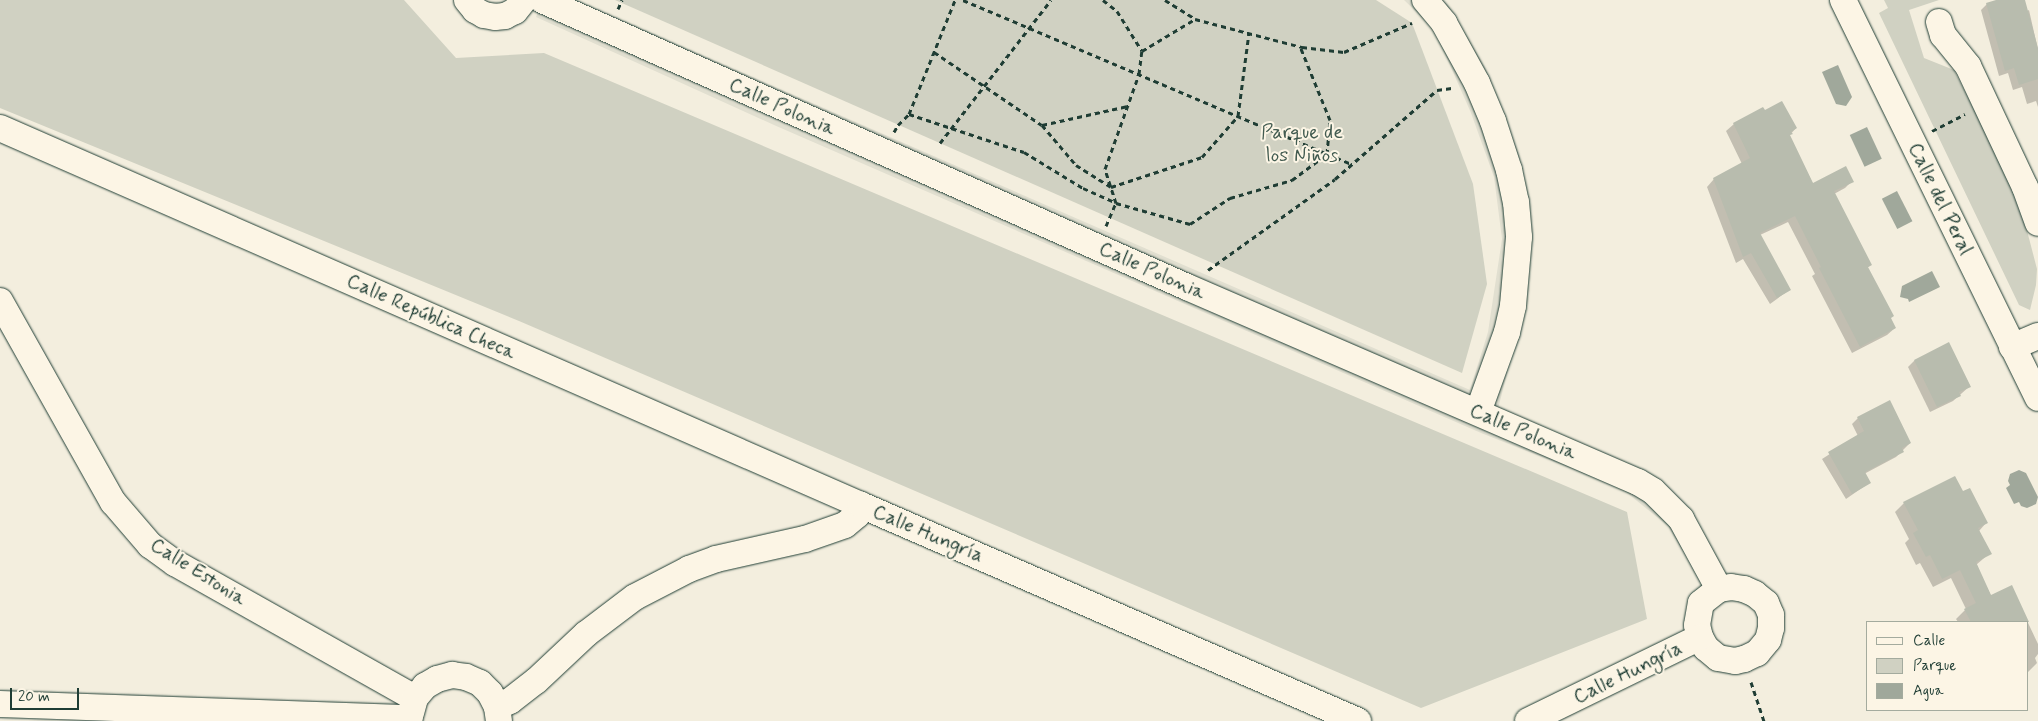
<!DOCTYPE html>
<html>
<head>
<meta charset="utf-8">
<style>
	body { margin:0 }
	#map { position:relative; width:2038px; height:721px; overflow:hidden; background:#f3eede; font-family:Mynerve,sans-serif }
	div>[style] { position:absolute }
	.built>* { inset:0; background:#e1dfd0 }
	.green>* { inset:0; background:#d0d1c2 }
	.water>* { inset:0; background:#a0a89b; transform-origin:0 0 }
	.shadow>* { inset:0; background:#0003 }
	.building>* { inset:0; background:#b8bcae }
	.path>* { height:3px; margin-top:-1.5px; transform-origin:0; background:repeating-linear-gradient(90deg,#1f3d34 0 5px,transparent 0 9px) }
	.roads { filter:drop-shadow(0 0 1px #1f3d34) drop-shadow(0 0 1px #1f3d34) }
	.minor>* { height:26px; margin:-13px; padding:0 13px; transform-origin:13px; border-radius:13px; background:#fcf5e5 }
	span { translate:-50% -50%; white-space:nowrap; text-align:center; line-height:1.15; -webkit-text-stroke:4px #fcf5e5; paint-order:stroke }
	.street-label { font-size:20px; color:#1f3d34 }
	.park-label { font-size:20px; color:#425b50 }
	.legend { position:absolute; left:1866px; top:621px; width:162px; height:90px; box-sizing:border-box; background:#fcf5e5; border:1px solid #a4ab9e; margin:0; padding:6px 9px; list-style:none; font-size:15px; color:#1f3d34 }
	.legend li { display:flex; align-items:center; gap:10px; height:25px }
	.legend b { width:25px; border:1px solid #a4ab9e }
	.scale { position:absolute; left:10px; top:688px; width:69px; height:22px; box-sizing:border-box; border:2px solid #1f3d34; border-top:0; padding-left:6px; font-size:15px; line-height:18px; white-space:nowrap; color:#1f3d34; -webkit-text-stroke:4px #fcf5e5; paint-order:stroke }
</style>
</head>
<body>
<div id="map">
	<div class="built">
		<i style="clip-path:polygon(543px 0,576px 0,1470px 390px,1488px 332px,1502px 239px,1494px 177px,1471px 113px,1434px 29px,1404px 0,1442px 0,1448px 5px,1485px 67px,1519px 155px,1528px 222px,1528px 290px,1498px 409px,1657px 481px,1700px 579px,1668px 526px,1621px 488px,1481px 433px,774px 125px,536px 17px)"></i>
	</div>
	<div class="green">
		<i style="clip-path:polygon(0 0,404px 0,456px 58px,544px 53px,1627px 512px,1647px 619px,1421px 708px,519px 321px,0 108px)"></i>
		<i style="clip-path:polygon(615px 0,1376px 0,1412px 23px,1473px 184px,1487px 284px,1462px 373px)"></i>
		<i style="clip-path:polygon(1884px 0,1939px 0,1909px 10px,1924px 58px,1954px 70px,1996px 152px,2024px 219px,2037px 269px,2036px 285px,2030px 310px,2019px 305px,1879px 13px,1888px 8px)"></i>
	</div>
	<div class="water">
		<i style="clip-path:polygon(1838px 65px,1852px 97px,1846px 106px,1836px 104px,1822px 72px)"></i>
		<i style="left:1867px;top:127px;width:35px;height:19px;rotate:65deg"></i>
		<i style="left:1897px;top:191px;width:34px;height:17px;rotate:63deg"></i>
		<i style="clip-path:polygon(1932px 271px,1940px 287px,1909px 302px,1908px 299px,1900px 297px,1902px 286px)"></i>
		<i style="clip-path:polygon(2019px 470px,2026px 473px,2038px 497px,2036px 504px,2027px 508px,2021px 506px,2019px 502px,2014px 504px,2006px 488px,2010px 485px,2008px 481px,2010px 474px)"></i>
	</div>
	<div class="shadow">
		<i style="clip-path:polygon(2001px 0,2024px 0,2027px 11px,2029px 10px,2038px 50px,2038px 107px,2036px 101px,2027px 104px,2022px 87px,2013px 90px,2008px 73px,1999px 76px,1981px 10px,1987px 4px)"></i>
		<i style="clip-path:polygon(1764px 112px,1796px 128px,1789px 136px,1813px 184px,1852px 181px,1845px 188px,1834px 194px,1871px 265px,1867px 268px,1895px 328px,1887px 335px,1852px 353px,1812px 276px,1815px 274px,1788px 222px,1760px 235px,1789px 290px,1770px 304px,1743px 259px,1736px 263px,1707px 187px,1714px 179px,1742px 164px,1726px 131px,1734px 124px)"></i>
		<i style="clip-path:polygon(1948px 344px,1970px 386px,1953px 401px,1930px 412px,1908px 367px,1914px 361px)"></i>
		<i style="clip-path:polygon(1858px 418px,1910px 443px,1896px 457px,1864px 474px,1869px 483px,1846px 499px,1822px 459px,1858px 436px,1852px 424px)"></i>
		<i style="clip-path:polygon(1963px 493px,1986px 523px,1979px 531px,1990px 553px,1976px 565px,1991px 596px,2011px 587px,2038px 644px,2038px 654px,2035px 658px,2037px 663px,2027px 673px,2027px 622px,1958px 622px,1956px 619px,1966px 609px,1951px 578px,1933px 587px,1920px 563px,1916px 565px,1905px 543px,1909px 539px,1895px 512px,1904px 503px)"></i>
	</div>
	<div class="building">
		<i style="clip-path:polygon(1996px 0,2025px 0,2038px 48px,2038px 79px,2019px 85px,2014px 68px,2005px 71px,1986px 3px)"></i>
		<i style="clip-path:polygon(1782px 101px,1797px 128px,1791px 132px,1793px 134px,1790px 135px,1813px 183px,1846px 166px,1854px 182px,1834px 191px,1872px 265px,1868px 267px,1894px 316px,1891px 318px,1896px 328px,1860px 347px,1819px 268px,1821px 267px,1795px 216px,1760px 233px,1791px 290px,1777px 298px,1751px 253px,1743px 257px,1713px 178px,1750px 158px,1733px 123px,1763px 107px,1765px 110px)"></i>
		<i style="clip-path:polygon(1949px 342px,1971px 387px,1959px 392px,1961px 396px,1937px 407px,1914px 360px)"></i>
		<i style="clip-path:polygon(1890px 400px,1911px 443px,1902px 448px,1904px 452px,1865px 472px,1871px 483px,1852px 494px,1828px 452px,1864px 431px,1857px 417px)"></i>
		<i style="clip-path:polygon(1955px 476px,1963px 491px,1970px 488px,1988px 523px,1978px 528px,1992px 554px,1976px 562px,1991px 595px,2012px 585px,2029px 622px,1971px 622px,1964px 609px,1976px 603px,1960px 570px,1942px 579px,1930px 555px,1926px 557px,1913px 533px,1918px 530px,1903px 502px)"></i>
	</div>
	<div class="path">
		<i style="left:963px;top:0;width:422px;rotate:22.9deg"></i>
		<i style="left:1103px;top:0;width:18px;rotate:38deg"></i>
		<i style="left:1117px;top:11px;width:47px;rotate:58deg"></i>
		<i style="left:1165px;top:0;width:36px;rotate:32deg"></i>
		<i style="left:1195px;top:19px;width:111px;rotate:14.7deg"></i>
		<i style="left:1302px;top:47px;width:42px;rotate:6.8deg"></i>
		<i style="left:1344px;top:52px;width:74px;rotate:-23.1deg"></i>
		<i style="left:618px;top:9px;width:10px;rotate:-66deg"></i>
		<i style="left:934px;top:52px;width:130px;rotate:34.1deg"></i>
		<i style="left:1042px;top:125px;width:52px;rotate:49.6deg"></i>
		<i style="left:1076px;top:165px;width:41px;rotate:32.2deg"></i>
		<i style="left:1111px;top:187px;width:96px;rotate:-18.2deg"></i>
		<i style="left:1202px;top:157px;width:55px;rotate:-48.7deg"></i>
		<i style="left:1238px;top:116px;width:84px;rotate:-82.5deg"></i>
		<i style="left:909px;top:114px;width:121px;rotate:18.3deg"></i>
		<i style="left:1024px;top:152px;width:69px;rotate:31.4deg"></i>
		<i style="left:1083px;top:188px;width:36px;rotate:24deg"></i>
		<i style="left:1116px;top:203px;width:77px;rotate:15.8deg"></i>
		<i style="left:1190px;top:224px;width:48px;rotate:-33deg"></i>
		<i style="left:1230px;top:198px;width:65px;rotate:-16.2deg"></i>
		<i style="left:1292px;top:180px;width:44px;rotate:-36.6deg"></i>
		<i style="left:1327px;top:154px;width:34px;rotate:-85deg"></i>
		<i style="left:1330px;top:120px;width:80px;rotate:-112.1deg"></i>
		<i style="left:1042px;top:125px;width:88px;rotate:-12.5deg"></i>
		<i style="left:1932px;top:131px;width:37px;rotate:-27deg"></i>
		<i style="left:894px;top:132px;width:8px;rotate:-60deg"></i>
		<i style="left:898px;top:125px;width:16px;rotate:-45deg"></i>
		<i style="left:909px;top:114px;width:123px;rotate:-68deg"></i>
		<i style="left:940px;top:143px;width:181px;rotate:-52.2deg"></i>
		<i style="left:1106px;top:226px;width:25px;rotate:-67deg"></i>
		<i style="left:1116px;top:203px;width:36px;rotate:-108deg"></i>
		<i style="left:1105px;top:169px;width:101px;rotate:-70.3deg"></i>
		<i style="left:1139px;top:74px;width:23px;rotate:-83deg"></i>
		<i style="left:1142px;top:51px;width:62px;rotate:-31.1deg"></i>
		<i style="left:1208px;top:270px;width:156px;rotate:-35.6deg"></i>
		<i style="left:1335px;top:179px;width:135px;rotate:-41.1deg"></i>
		<i style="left:1437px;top:90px;width:15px;rotate:-8deg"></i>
		<i style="left:1751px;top:682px;width:41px;rotate:71.6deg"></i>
	</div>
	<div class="roads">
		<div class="minor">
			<i style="left:467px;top:0;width:13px;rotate:51deg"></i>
			<i style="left:475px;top:10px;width:10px;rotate:29deg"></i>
			<i style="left:484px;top:15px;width:11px;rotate:10deg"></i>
			<i style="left:495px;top:17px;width:10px;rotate:-6deg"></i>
			<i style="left:505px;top:16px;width:11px;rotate:-27deg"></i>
			<i style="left:515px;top:11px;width:14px;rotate:-51deg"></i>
			<i style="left:542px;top:0;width:706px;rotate:23.99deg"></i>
			<i style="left:1187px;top:287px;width:491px;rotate:23.4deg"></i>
			<i style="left:1638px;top:482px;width:17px;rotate:31deg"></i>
			<i style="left:1653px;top:491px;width:40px;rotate:45deg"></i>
			<i style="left:1681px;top:519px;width:80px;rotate:61.5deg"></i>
			<i style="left:1425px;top:0;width:30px;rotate:50deg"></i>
			<i style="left:1444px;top:23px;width:68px;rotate:61.2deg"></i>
			<i style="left:1477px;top:83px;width:41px;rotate:67.2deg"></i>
			<i style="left:1493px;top:121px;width:52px;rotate:71.9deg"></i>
			<i style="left:1509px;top:170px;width:33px;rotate:78deg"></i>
			<i style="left:1516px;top:202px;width:35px;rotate:85deg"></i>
			<i style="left:1519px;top:237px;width:69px;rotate:95deg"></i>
			<i style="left:1513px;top:306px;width:27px;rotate:103deg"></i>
			<i style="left:1507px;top:332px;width:85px;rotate:109.9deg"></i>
			<i style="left:1843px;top:0;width:443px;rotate:63.9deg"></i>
			<i style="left:1939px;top:22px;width:14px;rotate:73deg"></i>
			<i style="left:1943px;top:35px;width:40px;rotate:51deg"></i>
			<i style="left:1968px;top:66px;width:134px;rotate:64.8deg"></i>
			<i style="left:2025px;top:187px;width:38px;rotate:70deg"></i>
			<i style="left:0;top:128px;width:940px;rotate:23.65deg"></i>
			<i style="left:0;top:301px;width:231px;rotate:60.7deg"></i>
			<i style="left:113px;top:502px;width:57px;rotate:49.3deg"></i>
			<i style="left:150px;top:545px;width:31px;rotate:36deg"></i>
			<i style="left:175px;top:563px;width:275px;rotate:29.4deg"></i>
			<i style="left:2012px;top:347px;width:28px;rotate:-23deg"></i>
			<i style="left:1731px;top:587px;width:13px;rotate:9deg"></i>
			<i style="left:1744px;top:589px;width:12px;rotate:24deg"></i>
			<i style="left:1755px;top:594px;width:14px;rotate:39deg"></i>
			<i style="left:1766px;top:603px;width:13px;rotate:67deg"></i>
			<i style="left:1771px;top:615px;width:13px;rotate:90deg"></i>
			<i style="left:1771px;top:628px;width:12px;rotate:104deg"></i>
			<i style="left:1768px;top:640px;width:17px;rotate:130deg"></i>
			<i style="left:1757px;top:653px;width:14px;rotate:155deg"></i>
			<i style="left:1744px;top:659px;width:9px;rotate:167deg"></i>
			<i style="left:1735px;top:661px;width:17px;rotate:-170deg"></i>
			<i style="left:1718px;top:658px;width:16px;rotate:-140deg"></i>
			<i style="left:1706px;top:648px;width:13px;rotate:-119deg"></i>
			<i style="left:1700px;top:637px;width:12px;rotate:-104deg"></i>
			<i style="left:1697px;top:625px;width:22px;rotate:-80deg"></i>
			<i style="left:1701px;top:603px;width:23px;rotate:-38deg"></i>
			<i style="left:1719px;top:589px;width:12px;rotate:-9deg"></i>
			<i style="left:0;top:704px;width:410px;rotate:2deg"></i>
			<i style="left:497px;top:707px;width:14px;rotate:-25deg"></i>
			<i style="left:510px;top:701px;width:33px;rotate:-38deg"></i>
			<i style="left:536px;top:681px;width:69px;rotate:-43.2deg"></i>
			<i style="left:586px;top:634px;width:61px;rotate:-37.1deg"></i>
			<i style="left:635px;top:597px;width:61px;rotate:-27.4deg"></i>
			<i style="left:689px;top:569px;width:29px;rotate:-20deg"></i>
			<i style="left:716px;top:559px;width:91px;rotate:-12.7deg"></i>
			<i style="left:805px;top:539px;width:42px;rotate:-19.3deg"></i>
			<i style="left:845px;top:525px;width:16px;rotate:-40deg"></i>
			<i style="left:857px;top:515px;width:11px;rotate:-68deg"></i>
			<i style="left:861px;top:505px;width:542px;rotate:23.49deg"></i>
			<i style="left:411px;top:713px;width:16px;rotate:-75deg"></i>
			<i style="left:415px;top:698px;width:16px;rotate:-50deg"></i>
			<i style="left:425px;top:686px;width:14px;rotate:-30deg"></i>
			<i style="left:437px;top:679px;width:16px;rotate:-15deg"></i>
			<i style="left:452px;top:675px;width:14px;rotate:8deg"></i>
			<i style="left:466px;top:677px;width:15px;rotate:23deg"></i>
			<i style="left:480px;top:683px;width:14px;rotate:45deg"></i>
			<i style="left:490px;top:693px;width:16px;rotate:63deg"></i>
			<i style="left:497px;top:707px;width:14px;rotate:82deg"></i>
			<i style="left:1528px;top:721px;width:191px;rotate:-26deg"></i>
		</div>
	</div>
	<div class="street-label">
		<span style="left:782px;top:107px;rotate:24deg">Calle Polonia</span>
		<span style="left:1940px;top:199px;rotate:64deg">Calle del Peral</span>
		<span style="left:1152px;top:271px;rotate:24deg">Calle Polonia</span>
		<span style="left:431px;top:317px;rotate:24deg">Calle República Checa</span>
		<span style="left:1523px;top:432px;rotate:23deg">Calle Polonia</span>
		<span style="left:928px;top:534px;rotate:23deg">Calle Hungría</span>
		<span style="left:198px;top:572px;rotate:32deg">Calle Estonia</span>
		<span style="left:1628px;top:673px;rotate:-26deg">Calle Hungría</span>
	</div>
	<div class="park-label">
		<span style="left:1302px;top:144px">Parque de<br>los Niños</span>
	</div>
	<ul class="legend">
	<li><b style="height:6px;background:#fcf5e5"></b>Calle</li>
	<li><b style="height:14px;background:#d0d1c2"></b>Parque</li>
	<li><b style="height:14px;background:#a0a89b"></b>Agua</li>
	</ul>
	<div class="scale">20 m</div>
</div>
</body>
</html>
